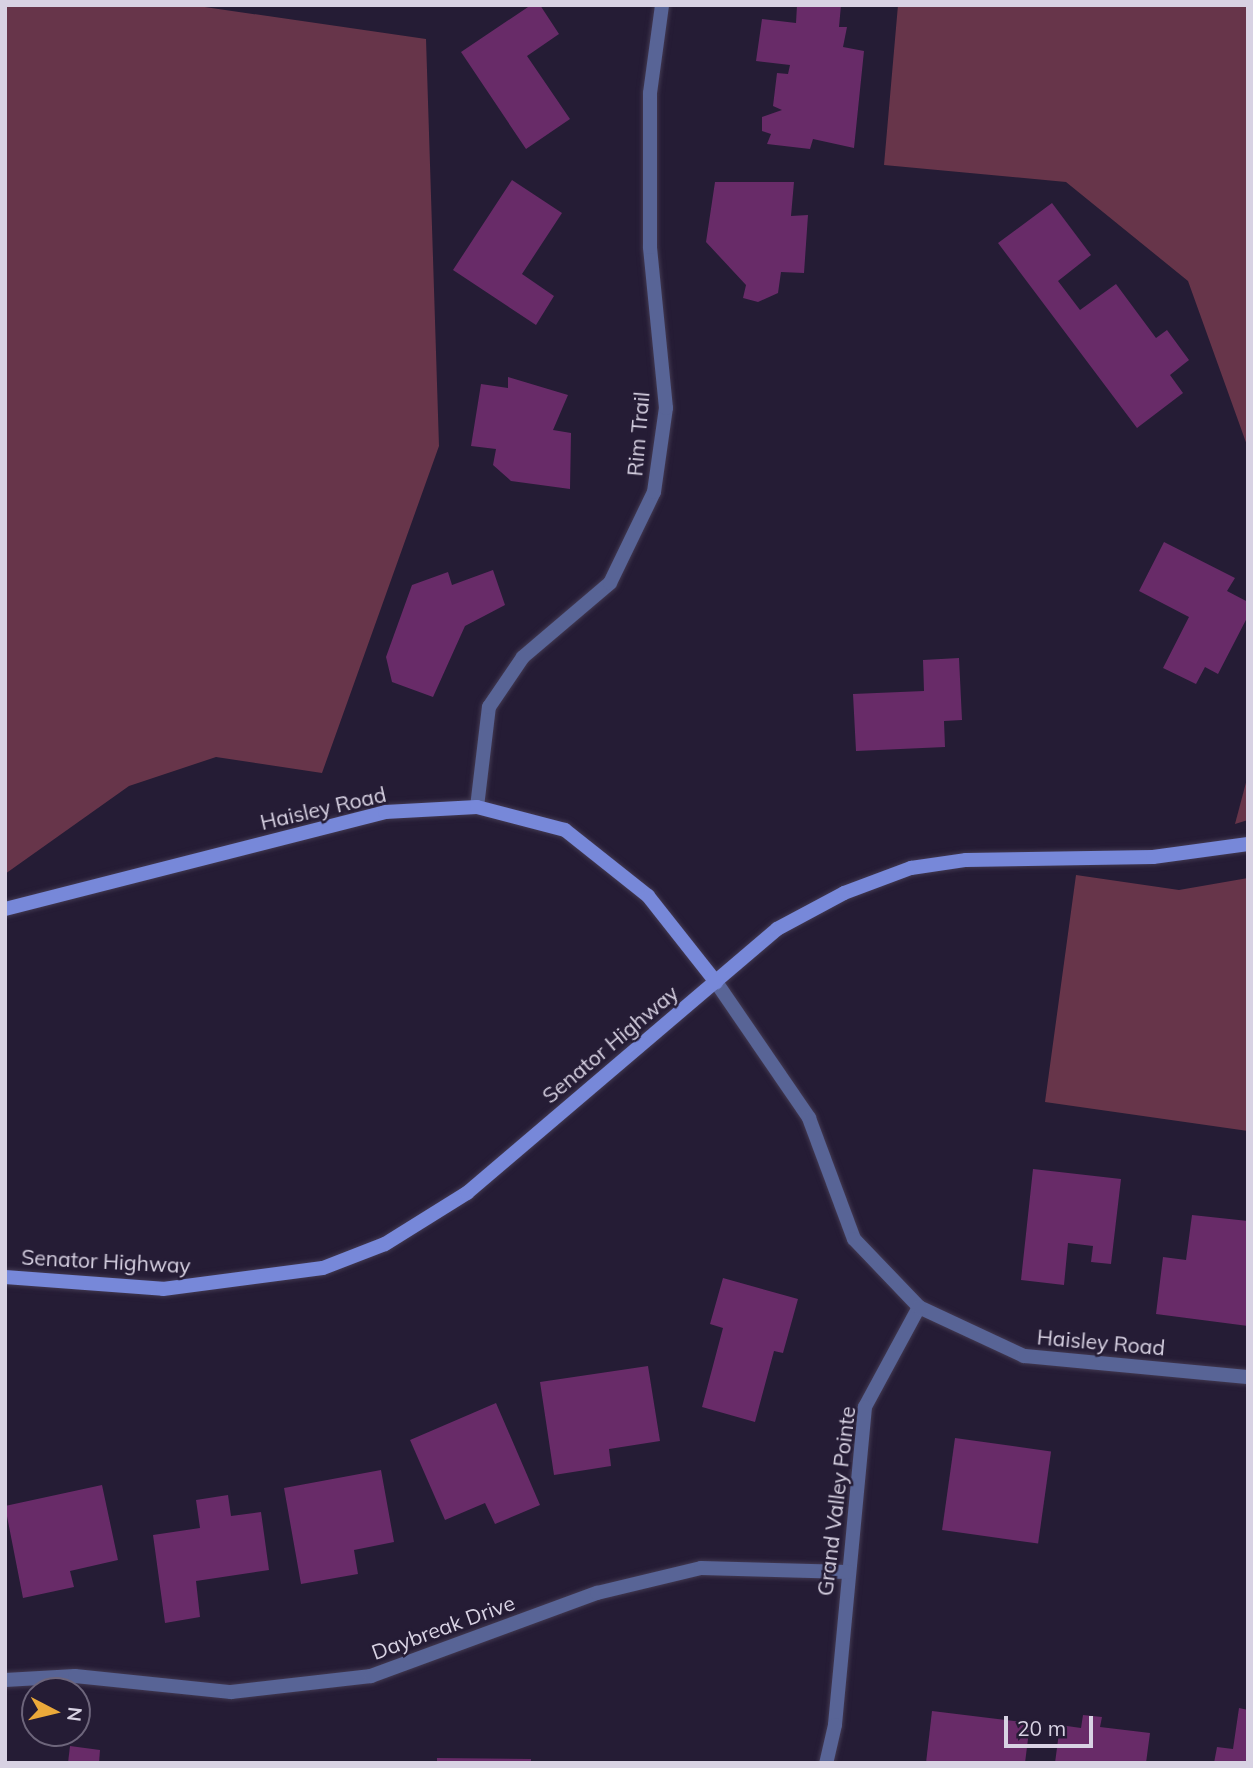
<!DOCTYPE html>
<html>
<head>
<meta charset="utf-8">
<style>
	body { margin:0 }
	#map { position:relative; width:1253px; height:1768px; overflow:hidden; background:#251c35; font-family:Mulish,sans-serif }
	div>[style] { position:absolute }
	.green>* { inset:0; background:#67354a }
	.building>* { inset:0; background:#682b68; transform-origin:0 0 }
	.roads { filter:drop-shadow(0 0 2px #423951) drop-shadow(0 0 2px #423951) }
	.street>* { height:14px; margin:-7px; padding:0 7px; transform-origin:7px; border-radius:7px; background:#586496 }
	.secondary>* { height:14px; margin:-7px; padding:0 7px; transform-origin:7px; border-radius:7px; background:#7788d9 }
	span { translate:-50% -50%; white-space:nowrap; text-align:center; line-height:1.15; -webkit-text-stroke:5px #251c35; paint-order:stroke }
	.street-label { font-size:21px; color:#d8d2e3 }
	.frame { position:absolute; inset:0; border:7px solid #d8d2e3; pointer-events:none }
	.north { position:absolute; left:21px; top:1677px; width:70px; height:70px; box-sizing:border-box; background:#251c35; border:2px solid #6d657b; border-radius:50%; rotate:97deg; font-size:19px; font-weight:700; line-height:28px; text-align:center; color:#d8d2e3 }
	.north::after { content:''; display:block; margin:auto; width:24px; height:32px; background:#eba93a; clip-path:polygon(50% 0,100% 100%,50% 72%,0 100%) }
	.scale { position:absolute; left:1004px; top:1716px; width:89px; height:32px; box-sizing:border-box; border:4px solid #d8d2e3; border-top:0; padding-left:9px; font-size:21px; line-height:24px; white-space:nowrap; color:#d8d2e3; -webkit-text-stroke:5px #251c35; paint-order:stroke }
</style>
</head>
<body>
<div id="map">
	<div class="green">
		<i style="clip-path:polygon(5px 5px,191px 5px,426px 39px,439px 446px,322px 773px,216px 757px,129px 786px,5px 874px)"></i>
		<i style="clip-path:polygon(898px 5px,1248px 5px,1248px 448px,1188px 281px,1066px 182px,884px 165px)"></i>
		<i style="clip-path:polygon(1248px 775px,1248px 820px,1235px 824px)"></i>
		<i style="clip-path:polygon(1076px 875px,1179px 890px,1248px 878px,1248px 1131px,1045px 1102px)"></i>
	</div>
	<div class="building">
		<i style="clip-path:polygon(531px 5px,540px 5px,559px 34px,527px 56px,570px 119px,526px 149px,461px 52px)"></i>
		<i style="clip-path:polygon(797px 5px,841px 5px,839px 27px,847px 27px,843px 47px,864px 51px,854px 148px,813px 139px,810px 149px,767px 144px,771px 134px,762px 131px,762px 117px,782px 110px,773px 106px,777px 73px,788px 74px,790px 65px,756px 61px,762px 19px,796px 23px)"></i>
		<i style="clip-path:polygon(512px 180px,562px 213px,522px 274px,554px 296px,536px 325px,453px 270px)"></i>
		<i style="clip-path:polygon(715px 182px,794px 182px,791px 216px,808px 215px,804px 273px,781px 272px,778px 293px,758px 302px,743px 298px,746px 285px,706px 242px)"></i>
		<i style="clip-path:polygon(1052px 203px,1091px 255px,1058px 281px,1080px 310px,1116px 284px,1156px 338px,1167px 330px,1189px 360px,1170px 375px,1183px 393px,1137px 428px,998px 243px)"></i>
		<i style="clip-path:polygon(508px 377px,568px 395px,553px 430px,571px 433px,570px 489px,511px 481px,493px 465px,496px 449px,471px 446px,481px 384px,508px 388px)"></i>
		<i style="clip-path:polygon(1164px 542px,1235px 578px,1227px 591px,1248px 602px,1248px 616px,1218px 674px,1205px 667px,1196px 684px,1163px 668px,1189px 617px,1139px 591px)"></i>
		<i style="clip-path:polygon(493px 570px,505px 605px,465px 626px,433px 697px,392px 682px,386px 657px,412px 585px,448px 572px,452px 585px)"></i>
		<i style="clip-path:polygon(959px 658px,962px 720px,944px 721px,945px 747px,856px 751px,853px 694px,924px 691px,923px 660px)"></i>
		<i style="clip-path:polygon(1033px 1169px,1121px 1179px,1111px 1264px,1091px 1262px,1093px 1246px,1068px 1243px,1064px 1285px,1021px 1280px)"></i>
		<i style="clip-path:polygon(1192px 1215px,1248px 1221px,1248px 1326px,1156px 1314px,1163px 1257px,1186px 1260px)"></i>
		<i style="clip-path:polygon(723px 1278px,798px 1299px,783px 1353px,774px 1351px,755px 1422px,702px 1407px,723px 1328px,710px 1324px)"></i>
		<i style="clip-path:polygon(648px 1366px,660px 1441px,609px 1449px,611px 1466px,554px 1475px,540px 1382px)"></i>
		<i style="clip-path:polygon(496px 1403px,540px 1505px,495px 1524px,485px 1503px,445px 1520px,410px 1440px)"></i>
		<i style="left:955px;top:1438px;width:97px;height:93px;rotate:8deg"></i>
		<i style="clip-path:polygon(381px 1470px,394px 1542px,354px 1550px,358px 1574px,301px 1584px,284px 1488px)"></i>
		<i style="clip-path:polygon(102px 1485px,118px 1560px,70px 1571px,74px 1587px,23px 1598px,5px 1506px)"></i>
		<i style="clip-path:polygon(228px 1495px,231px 1516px,261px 1512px,269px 1570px,196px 1581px,200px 1617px,165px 1623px,153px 1535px,200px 1528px,196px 1500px)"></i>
		<i style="clip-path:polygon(1239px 1708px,1248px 1710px,1248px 1763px,1214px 1763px,1217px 1747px,1233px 1749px)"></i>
		<i style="clip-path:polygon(932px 1711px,1030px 1723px,1025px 1763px,926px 1763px)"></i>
		<i style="clip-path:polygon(1083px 1715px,1102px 1717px,1100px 1727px,1150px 1733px,1146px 1763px,1055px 1763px,1060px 1725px,1081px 1728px)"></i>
		<i style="clip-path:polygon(70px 1746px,100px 1750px,99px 1763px,68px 1763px)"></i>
		<i style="clip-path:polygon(437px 1758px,531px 1759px,531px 1763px,437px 1763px)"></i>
	</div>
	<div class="roads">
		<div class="street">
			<i style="left:477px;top:807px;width:101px;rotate:-83.2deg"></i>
			<i style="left:489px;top:707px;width:60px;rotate:-55.8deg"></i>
			<i style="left:523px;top:657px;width:114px;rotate:-40.4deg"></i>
			<i style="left:610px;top:583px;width:101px;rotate:-64.2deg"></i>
			<i style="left:654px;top:492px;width:85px;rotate:-81.9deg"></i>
			<i style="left:666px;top:408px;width:162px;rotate:-95.7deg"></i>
			<i style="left:650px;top:247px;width:154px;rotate:-90deg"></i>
			<i style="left:650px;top:93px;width:89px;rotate:-82.2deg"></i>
			<i style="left:716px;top:982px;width:165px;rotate:55.6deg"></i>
			<i style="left:809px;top:1118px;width:129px;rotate:69.6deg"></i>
			<i style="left:854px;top:1239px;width:94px;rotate:46.3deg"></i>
			<i style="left:919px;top:1307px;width:114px;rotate:118.4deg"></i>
			<i style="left:865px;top:1407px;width:319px;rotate:95.4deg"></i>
			<i style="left:835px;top:1725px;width:39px;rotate:103deg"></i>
			<i style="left:919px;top:1307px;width:116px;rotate:25deg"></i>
			<i style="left:1024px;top:1356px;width:225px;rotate:5.4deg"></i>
			<i style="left:5px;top:1680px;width:70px;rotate:-3.3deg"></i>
			<i style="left:75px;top:1676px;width:157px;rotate:5.9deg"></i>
			<i style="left:231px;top:1692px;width:141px;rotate:-6.5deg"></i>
			<i style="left:371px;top:1676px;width:241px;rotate:-20.2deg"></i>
			<i style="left:597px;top:1593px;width:107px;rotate:-13.5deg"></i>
			<i style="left:701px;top:1568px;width:147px;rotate:1.6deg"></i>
		</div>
		<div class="secondary">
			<i style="left:5px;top:909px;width:392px;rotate:-14.3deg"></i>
			<i style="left:385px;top:812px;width:92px;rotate:-3.1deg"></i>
			<i style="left:477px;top:807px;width:91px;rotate:14.6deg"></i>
			<i style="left:565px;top:830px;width:106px;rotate:38.5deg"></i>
			<i style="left:648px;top:896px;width:110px;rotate:51.7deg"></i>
			<i style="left:5px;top:1277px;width:158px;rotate:4.3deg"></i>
			<i style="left:163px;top:1289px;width:161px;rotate:-7.5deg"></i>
			<i style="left:323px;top:1268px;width:66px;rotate:-21.2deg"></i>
			<i style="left:385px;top:1244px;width:97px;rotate:-31.9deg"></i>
			<i style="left:467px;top:1193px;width:407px;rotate:-40.4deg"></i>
			<i style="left:777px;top:929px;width:76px;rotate:-28.2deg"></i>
			<i style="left:844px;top:893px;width:72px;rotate:-20.5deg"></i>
			<i style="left:911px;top:868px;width:56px;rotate:-8.3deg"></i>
			<i style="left:966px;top:860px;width:187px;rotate:-0.9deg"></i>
			<i style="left:1153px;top:857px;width:96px;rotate:-7.8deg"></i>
		</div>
	</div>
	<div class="street-label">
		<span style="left:638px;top:434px;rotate:-85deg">Rim Trail</span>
		<span style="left:323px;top:808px;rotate:-13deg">Haisley Road</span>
		<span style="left:610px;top:1044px;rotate:-40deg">Senator Highway</span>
		<span style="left:106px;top:1261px;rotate:3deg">Senator Highway</span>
		<span style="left:1101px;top:1342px;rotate:5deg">Haisley Road</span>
		<span style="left:836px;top:1501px;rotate:-83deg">Grand Valley Pointe</span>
		<span style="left:443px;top:1627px;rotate:-20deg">Daybreak Drive</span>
	</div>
	<div class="frame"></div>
	<div class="north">N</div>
	<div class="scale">20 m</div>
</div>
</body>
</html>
